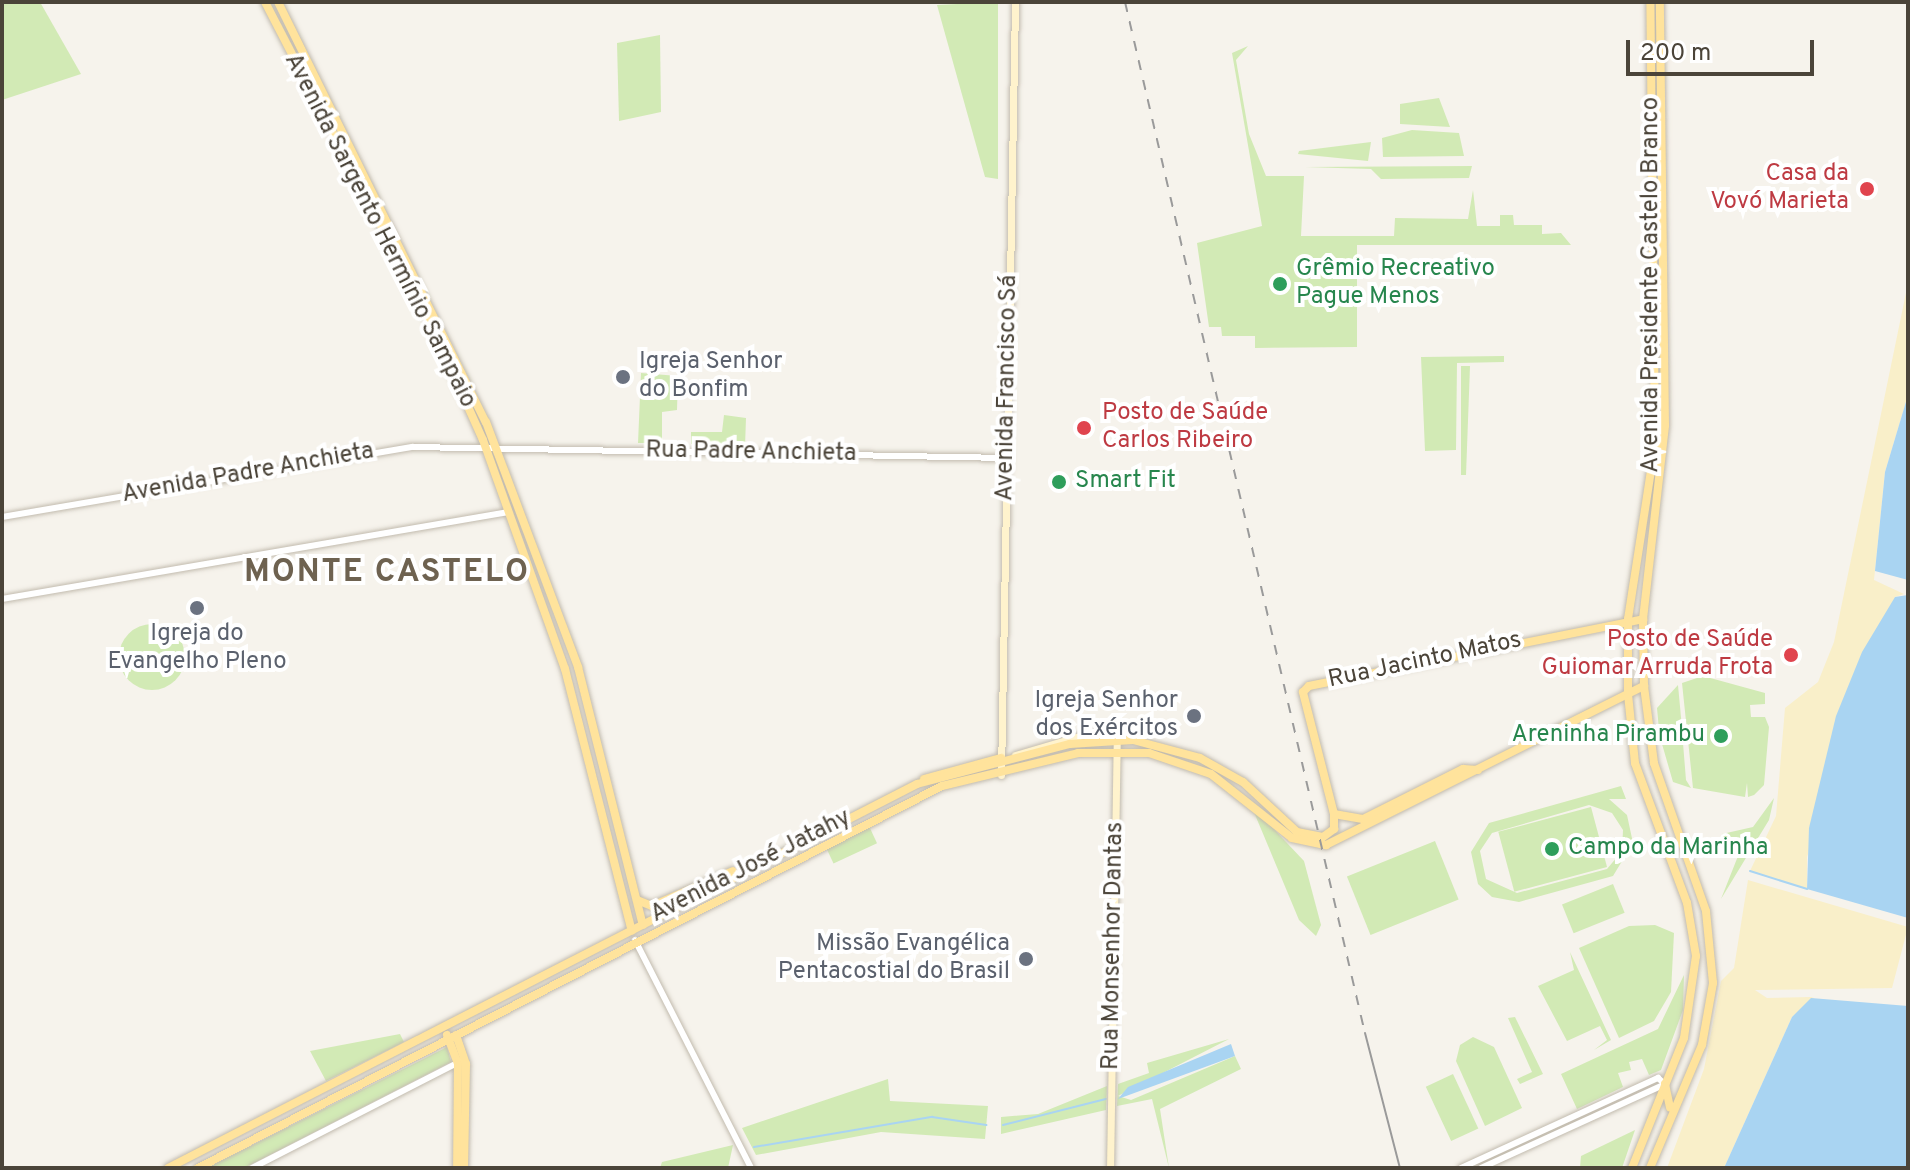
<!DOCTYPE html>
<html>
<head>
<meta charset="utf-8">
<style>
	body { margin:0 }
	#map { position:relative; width:1910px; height:1170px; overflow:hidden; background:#f6f3ec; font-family:Overpass,sans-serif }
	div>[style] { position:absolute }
	.green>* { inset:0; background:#d2eab5; transform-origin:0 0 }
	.round { border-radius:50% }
	.sand>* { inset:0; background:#f9efc9 }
	.water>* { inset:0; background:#a9d4f2 }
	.stream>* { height:2px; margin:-1px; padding:0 1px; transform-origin:1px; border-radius:1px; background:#a9d4f2 }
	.roads { filter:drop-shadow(0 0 2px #c2bbae) drop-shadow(0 0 2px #c2bbae) }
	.tertiary>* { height:6px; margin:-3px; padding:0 3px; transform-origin:3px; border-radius:3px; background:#fff }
	.secondary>* { height:7px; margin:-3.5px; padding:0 3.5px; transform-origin:3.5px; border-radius:3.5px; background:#fff3cd }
	.primary>* { height:8px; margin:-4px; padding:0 4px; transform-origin:4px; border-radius:4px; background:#ffe39c }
	.tram>* { height:2px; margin:-1px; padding:0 1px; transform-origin:1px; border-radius:1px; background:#9a9a9a }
	.rail>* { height:2px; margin-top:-1px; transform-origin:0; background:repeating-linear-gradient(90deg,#9a9a9a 0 10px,transparent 0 20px) }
	.dots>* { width:22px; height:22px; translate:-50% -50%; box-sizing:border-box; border:4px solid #fff; border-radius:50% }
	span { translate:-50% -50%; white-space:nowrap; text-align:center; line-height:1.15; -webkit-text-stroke:8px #fff; paint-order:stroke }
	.health-label { font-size:24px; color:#be3a42 }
	.right { translate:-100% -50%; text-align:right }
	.left { translate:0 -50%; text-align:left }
	.street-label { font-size:24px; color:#4b4439 }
	.leisure-label { font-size:24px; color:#27864d }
	.worship-label { font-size:24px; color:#5b616d }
	.district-label { font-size:32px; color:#6e6250; font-weight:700; letter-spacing:2px }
	.frame { position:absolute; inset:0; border:4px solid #4b4439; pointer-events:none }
	.scale { position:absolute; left:1626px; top:40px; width:188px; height:36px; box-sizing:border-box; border:4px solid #4b4439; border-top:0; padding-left:10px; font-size:24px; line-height:28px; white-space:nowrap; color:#4b4439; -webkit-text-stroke:6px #fff; paint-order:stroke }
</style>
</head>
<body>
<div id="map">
	<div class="green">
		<i style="clip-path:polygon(4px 2px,40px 2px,81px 74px,2px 100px)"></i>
		<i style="clip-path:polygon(998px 2px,998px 179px,985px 177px,937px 5px)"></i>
		<i style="clip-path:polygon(660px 35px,661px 112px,619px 121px,617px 43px)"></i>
		<i style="clip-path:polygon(1248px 46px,1236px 60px,1249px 134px,1266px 176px,1304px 176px,1301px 236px,1394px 236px,1395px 218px,1468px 219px,1473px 190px,1477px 226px,1500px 226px,1500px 215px,1513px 215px,1514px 225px,1542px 225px,1542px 234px,1561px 233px,1571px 245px,1357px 245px,1357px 347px,1255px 348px,1255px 336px,1222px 336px,1221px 327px,1209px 327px,1197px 243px,1262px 226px,1232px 53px)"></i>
		<i style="clip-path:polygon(1439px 98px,1450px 127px,1400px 124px,1400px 104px)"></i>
		<i style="clip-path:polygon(1412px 130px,1459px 133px,1464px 156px,1383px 157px,1382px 138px)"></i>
		<i style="clip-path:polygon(1371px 142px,1368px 161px,1298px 154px,1299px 151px)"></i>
		<i style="clip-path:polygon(1472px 166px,1469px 178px,1381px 179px,1371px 169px,1305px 167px)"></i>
		<i style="clip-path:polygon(1504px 356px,1504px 362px,1457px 363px,1456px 450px,1425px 451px,1421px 357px)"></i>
		<i style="clip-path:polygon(1461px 366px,1470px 366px,1466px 475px,1461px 475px)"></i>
		<i style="clip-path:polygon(641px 373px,678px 376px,677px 410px,662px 412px,662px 443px,638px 443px)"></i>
		<i style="clip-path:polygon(724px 415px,746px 418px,745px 447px,691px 444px,691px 432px,722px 432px)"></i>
		<i class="round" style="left:119px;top:624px;width:66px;height:66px"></i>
		<i style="clip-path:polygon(1703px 676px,1765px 693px,1765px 704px,1750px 705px,1751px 717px,1765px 717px,1769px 727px,1764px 785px,1754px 795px,1748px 797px,1747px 783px,1745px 797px,1693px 788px,1682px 683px)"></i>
		<i style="clip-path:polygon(1678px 685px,1683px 739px,1660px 741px,1657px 708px)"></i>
		<i style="clip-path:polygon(1683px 743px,1686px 780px,1691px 788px,1673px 782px,1662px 744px)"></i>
		<i style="clip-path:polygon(evenodd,1621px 786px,1626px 799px,1609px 799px,1627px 815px,1633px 843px,1613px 876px,1519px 902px,1492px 897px,1478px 884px,1471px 852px,1489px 823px,1621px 786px,1589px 805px,1612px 813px,1623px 830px,1622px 851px,1607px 869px,1517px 893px,1486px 879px,1480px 851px,1492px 833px,1589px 805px)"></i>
		<i style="clip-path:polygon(1774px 798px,1769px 820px,1721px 899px,1740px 851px,1725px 848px,1722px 834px,1753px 827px)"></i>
		<i style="clip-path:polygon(1251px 805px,1304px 861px,1321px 925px,1316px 936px,1299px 920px)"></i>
		<i style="left:1591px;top:807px;width:62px;height:96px;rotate:75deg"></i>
		<i style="left:869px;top:826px;width:19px;height:48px;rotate:65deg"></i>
		<i style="left:1435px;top:841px;width:63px;height:95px;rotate:68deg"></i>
		<i style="left:1613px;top:884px;width:31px;height:55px;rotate:68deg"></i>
		<i style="clip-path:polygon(1655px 925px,1674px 933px,1671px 992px,1654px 1021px,1619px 1038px,1579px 948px,1629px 926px)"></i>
		<i style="clip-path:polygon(1570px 952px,1611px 1040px,1594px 1050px,1607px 1040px,1600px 1026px,1567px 1041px,1538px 986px,1574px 970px)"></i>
		<i style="clip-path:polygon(1684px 975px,1683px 1010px,1661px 1070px,1649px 1075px,1642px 1059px,1629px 1062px,1631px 1070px,1618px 1073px,1623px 1087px,1577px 1109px,1561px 1074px,1658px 1029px)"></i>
		<i style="clip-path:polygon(1515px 1017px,1543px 1074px,1520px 1084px,1517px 1079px,1532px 1072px,1508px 1018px)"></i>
		<i style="clip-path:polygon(400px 1034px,404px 1042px,326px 1081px,310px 1051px)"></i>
		<i style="clip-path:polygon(1473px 1037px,1494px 1047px,1522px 1108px,1485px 1126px,1456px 1061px,1460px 1045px)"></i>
		<i style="clip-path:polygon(1229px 1039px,1118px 1096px,1131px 1100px,1235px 1056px,1241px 1069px,1160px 1109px,1169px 1168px,1152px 1099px,1117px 1106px,1118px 1084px,1149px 1073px,1147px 1063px)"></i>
		<i style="clip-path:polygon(447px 1047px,451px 1062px,244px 1168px,207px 1168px)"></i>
		<i style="left:1453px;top:1074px;width:60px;height:30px;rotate:65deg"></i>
		<i style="clip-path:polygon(888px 1079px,890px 1101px,988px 1106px,985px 1139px,881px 1132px,756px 1155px,742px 1128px)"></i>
		<i style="clip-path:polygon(1107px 1086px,1106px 1110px,1001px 1134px,1001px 1117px,1038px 1114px)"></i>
		<i style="clip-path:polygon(1635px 1130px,1622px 1168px,1580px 1168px,1581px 1156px)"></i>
		<i style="clip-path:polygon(733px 1145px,728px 1168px,660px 1168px,662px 1162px)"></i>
	</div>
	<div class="sand">
		<i style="clip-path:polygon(1908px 283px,1908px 395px,1885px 472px,1874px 580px,1904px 594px,1895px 597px,1807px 857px,1807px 889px,1750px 871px,1776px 816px,1785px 708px,1818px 682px,1834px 642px)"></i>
		<i style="clip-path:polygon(1748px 880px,1908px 927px,1892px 988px,1755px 990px,1767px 998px,1811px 997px,1814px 998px,1792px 1017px,1724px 1168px,1667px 1168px,1704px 1069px,1721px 981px,1734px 968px)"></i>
	</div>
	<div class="water">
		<i style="clip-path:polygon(1908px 395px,1908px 580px,1875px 571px,1885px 472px)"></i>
		<i style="clip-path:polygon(1908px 595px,1908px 918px,1807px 889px,1809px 828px,1836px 716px,1862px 652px,1895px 597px)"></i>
		<i style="clip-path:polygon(1811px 998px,1908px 1006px,1908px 1168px,1724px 1168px,1792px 1017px)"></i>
		<i style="clip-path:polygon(1231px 1044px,1235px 1056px,1118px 1099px,1128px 1087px)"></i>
	</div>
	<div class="stream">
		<i style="left:1750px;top:871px;width:60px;rotate:17.5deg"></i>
		<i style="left:1003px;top:1125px;width:106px;rotate:-14.2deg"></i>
		<i style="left:754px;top:1147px;width:181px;rotate:-9.6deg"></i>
		<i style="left:932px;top:1117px;width:55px;rotate:8.4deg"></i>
	</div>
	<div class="roads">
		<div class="tertiary">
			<i style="left:2px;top:517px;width:417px;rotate:-9.7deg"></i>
			<i style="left:413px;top:447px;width:593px;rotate:1.06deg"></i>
			<i style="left:2px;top:599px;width:514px;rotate:-9.74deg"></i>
			<i style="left:635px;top:940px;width:256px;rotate:63deg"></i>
			<i style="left:252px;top:1168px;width:233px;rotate:-27.1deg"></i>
			<i style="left:1461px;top:1168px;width:217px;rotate:-24.6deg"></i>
			<i style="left:1658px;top:1078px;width:9px;rotate:41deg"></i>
			<i style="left:1481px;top:1168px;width:202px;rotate:-24.5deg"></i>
		</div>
		<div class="secondary">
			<i style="left:1015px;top:755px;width:106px;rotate:-16.4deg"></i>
			<i style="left:1117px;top:725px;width:443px;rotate:90.9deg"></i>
			<i style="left:1001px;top:775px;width:773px;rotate:-88.96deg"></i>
		</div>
		<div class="primary">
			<i style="left:265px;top:2px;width:348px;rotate:62.6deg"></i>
			<i style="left:425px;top:311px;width:141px;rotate:65.8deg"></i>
			<i style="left:483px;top:440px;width:243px;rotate:70.3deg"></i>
			<i style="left:565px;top:669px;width:270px;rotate:75.7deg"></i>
			<i style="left:278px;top:2px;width:469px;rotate:63.7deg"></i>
			<i style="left:486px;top:422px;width:262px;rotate:69.4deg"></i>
			<i style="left:578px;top:667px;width:266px;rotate:75.9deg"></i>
			<i style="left:924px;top:779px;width:80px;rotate:-15.3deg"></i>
			<i style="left:1334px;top:814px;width:29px;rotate:10deg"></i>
			<i style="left:1363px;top:819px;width:112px;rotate:-26.6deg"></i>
			<i style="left:1463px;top:769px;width:15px;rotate:4deg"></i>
			<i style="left:637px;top:900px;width:16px;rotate:22deg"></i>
			<i style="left:652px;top:906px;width:88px;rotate:-23.4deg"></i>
			<i style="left:447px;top:1035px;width:30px;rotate:69deg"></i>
			<i style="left:458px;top:1063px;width:105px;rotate:90.5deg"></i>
			<i style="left:456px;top:1035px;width:31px;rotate:71deg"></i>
			<i style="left:466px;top:1064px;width:104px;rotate:91.1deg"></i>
			<i style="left:1665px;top:1084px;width:24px;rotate:78deg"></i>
			<i style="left:168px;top:1168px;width:842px;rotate:-27.14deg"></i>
			<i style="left:917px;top:784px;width:158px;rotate:-14.7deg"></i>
			<i style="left:1070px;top:744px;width:63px;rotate:-3.6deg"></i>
			<i style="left:1133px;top:740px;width:69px;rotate:15deg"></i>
			<i style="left:1200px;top:758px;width:49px;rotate:29.2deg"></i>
			<i style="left:1243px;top:782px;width:74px;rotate:42.8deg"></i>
			<i style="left:1297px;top:832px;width:26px;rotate:11deg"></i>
			<i style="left:1323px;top:837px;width:14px;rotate:-36deg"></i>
			<i style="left:1334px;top:829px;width:15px;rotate:-90deg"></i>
			<i style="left:1334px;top:814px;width:126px;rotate:-104.3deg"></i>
			<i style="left:1303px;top:692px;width:8px;rotate:-45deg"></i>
			<i style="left:1309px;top:686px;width:341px;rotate:-11.3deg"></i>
			<i style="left:198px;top:1168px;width:836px;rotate:-27.18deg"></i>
			<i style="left:942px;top:786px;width:140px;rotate:-13.6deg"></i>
			<i style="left:1078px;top:753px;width:71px"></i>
			<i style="left:1149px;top:753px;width:65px;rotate:18.7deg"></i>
			<i style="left:1211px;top:774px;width:103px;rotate:38.3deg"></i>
			<i style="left:1292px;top:838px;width:35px;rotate:12deg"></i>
			<i style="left:1326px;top:845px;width:356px;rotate:-26.6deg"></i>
			<i style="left:1632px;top:1168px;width:140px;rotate:-68.2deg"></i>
			<i style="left:1684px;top:1038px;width:83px;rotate:-81.7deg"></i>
			<i style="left:1696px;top:956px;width:54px;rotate:-99.6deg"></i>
			<i style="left:1687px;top:903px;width:149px;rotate:-110.4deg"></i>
			<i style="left:1635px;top:763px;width:69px;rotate:-95.8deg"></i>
			<i style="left:1628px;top:694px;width:75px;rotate:-90deg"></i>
			<i style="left:1628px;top:619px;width:177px;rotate:-81.2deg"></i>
			<i style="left:1655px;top:444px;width:442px;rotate:-90.6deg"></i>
			<i style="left:1650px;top:1168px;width:134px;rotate:-67.1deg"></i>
			<i style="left:1702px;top:1045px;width:63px;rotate:-79.9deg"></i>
			<i style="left:1713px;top:983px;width:72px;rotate:-95.6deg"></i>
			<i style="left:1706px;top:911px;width:157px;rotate:-109.4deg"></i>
			<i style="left:1654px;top:763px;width:78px;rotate:-97.4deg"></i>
			<i style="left:1644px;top:686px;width:67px;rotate:-90.9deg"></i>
			<i style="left:1643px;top:619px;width:195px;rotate:-83.5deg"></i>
			<i style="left:1665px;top:425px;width:423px;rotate:-90.7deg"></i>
		</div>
	</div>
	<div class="tram">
		<i style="left:1365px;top:1033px;width:139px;rotate:75.5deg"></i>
	</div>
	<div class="rail">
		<i style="left:1125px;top:2px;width:1059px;rotate:76.9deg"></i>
	</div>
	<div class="dots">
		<i style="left:1867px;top:189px;background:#e0444e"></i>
		<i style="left:1280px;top:284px;background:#2e9e5b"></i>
		<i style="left:623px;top:377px;background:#6b7280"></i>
		<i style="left:1084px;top:428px;background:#e0444e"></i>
		<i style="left:1059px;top:482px;background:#2e9e5b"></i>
		<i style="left:197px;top:608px;background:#6b7280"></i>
		<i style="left:1791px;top:655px;background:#e0444e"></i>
		<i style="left:1194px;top:716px;background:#6b7280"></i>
		<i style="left:1721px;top:736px;background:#2e9e5b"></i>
		<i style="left:1552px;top:849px;background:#2e9e5b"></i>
		<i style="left:1026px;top:959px;background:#6b7280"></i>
	</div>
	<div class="health-label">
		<span class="right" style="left:1849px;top:189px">Casa da<br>Vovó Marieta</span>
		<span class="left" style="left:1102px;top:428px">Posto de Saúde<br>Carlos Ribeiro</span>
		<span class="right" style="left:1773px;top:655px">Posto de Saúde<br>Guiomar Arruda Frota</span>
	</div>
	<div class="street-label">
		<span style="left:379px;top:231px;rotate:63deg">Avenida Sargento Hermínio Sampaio</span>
		<span style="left:1652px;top:285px;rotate:-90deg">Avenida Presidente Castelo Branco</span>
		<span style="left:1008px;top:388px;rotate:-89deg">Avenida Francisco Sá</span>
		<span style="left:751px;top:453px;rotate:1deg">Rua Padre Anchieta</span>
		<span style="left:248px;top:474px;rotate:-10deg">Avenida Padre Anchieta</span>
		<span style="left:1425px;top:661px;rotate:-12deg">Rua Jacinto Matos</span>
		<span style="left:751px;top:867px;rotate:-27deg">Avenida José Jatahy</span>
		<span style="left:1114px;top:946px;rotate:-89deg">Rua Monsenhor Dantas</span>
	</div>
	<div class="leisure-label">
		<span class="left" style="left:1296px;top:284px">Grêmio Recreativo<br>Pague Menos</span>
		<span class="left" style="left:1075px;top:482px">Smart Fit</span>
		<span class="right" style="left:1705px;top:736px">Areninha Pirambu</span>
		<span class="left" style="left:1568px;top:849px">Campo da Marinha</span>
	</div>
	<div class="worship-label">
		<span class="left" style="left:639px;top:377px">Igreja Senhor<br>do Bonfim</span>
		<span style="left:197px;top:649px">Igreja do<br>Evangelho Pleno</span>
		<span class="right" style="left:1178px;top:716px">Igreja Senhor<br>dos Exércitos</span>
		<span class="right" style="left:1010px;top:959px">Missão Evangélica<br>Pentacostial do Brasil</span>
	</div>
	<div class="district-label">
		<span style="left:387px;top:573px">MONTE CASTELO</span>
	</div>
	<div class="frame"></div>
	<div class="scale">200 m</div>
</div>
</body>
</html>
